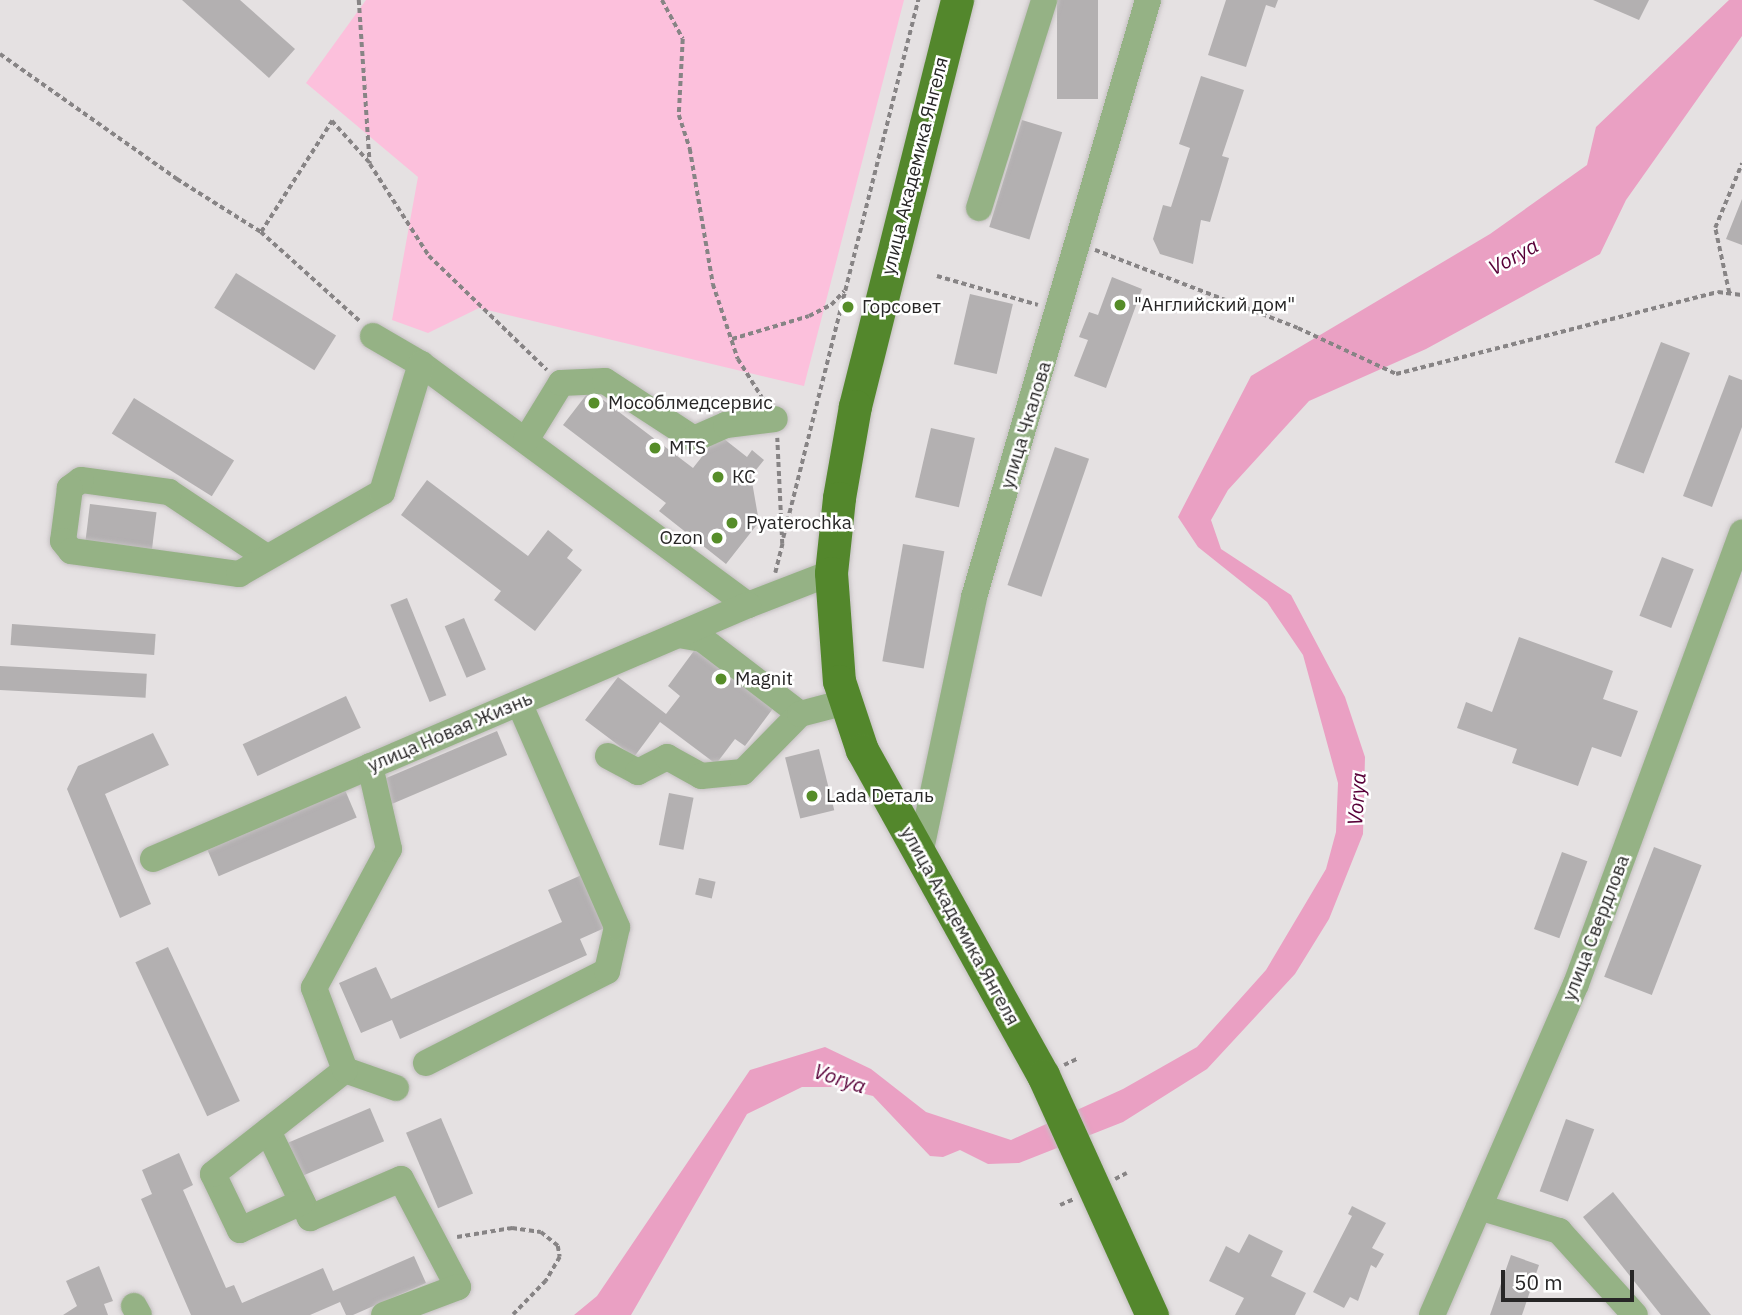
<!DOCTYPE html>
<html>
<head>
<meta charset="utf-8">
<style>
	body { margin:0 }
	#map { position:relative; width:1742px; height:1315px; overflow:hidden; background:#e5e1e2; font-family:"IBM Plex Sans",sans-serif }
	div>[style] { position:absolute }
	.green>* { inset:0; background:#fcc0dc }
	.water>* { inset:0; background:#eaa0c3 }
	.building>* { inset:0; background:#b3b0b1; transform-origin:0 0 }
	.path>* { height:3.5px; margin-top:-1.75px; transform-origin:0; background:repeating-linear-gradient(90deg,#878485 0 5px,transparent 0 8.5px) }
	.roads { filter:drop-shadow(0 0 2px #c3bfc0) drop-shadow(0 0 2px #c3bfc0) }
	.minor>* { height:26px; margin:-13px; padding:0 13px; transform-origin:13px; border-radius:13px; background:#95b285 }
	.major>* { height:33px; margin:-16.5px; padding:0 16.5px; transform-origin:16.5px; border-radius:16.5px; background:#53872c }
	.dots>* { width:19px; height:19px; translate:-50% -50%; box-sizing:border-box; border:4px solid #fff; border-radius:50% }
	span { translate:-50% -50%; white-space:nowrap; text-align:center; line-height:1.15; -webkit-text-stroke:5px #fff; paint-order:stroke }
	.street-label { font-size:19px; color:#272626 }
	.poi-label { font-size:19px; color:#272626 }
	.left { translate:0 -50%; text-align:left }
	.right { translate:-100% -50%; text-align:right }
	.water-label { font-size:21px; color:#580038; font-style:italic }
	.scale { position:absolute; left:1501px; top:1270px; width:133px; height:32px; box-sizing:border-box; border:4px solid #272626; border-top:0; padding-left:9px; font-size:21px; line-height:24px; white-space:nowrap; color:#272626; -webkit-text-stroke:5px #fff; paint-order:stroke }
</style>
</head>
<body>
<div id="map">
	<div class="green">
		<i style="clip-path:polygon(366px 0,904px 0,804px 386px,479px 308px,428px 333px,392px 320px,418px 177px,306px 83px)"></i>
	</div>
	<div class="water">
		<i style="clip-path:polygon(1729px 0,1742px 0,1742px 36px,1626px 200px,1600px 254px,1426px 349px,1309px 401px,1228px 490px,1211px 520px,1221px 549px,1291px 595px,1345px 697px,1365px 757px,1363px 834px,1329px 919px,1295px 974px,1207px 1069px,1123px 1122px,1019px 1163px,988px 1164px,960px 1150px,943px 1157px,930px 1156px,873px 1096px,836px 1087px,802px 1087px,747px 1114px,631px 1315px,574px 1315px,597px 1296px,750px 1070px,825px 1047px,871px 1069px,926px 1112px,1011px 1140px,1123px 1089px,1197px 1047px,1266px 970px,1326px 869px,1336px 832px,1338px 783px,1303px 655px,1267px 602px,1198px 547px,1178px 517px,1251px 376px,1490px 234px,1587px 165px,1596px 127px)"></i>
	</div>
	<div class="building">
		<i style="clip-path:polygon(182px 0,240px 0,295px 49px,269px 78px)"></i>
		<i style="left:1057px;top:0;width:41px;height:99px"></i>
		<i style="clip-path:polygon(1226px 0,1278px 0,1275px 8px,1266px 5px,1246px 67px,1208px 55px)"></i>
		<i style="clip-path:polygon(1593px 0,1649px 0,1639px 20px)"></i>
		<i style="clip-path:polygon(1201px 76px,1244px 90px,1222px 156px,1229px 158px,1210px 222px,1201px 220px,1193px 264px,1160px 254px,1153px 239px,1163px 205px,1171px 207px,1190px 148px,1179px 144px)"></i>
		<i style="left:1022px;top:120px;width:42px;height:112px;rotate:17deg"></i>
		<i style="clip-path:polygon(1742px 199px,1742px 245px,1726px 239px)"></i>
		<i style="left:236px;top:273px;width:118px;height:41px;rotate:32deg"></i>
		<i style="clip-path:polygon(1112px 277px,1142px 289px,1106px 388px,1074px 376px,1088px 340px,1079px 337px,1089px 312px,1098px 315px)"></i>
		<i style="left:970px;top:294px;width:44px;height:72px;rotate:13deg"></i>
		<i style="left:1661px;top:342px;width:31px;height:129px;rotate:21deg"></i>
		<i style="clip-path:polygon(1729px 375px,1742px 380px,1742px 427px,1712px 507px,1683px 496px)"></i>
		<i style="clip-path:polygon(590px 390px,693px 468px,719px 435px,747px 457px,752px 450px,764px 460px,751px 476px,759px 522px,726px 564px,659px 511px,666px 503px,563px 425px)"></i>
		<i style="left:134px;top:398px;width:118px;height:42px;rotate:32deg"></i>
		<i style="left:931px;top:428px;width:45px;height:71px;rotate:13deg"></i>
		<i style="left:1055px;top:447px;width:36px;height:146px;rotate:19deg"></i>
		<i style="clip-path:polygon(427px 480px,528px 556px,548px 530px,573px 550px,567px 558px,582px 570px,535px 631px,494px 600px,501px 591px,401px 515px)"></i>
		<i style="left:90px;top:504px;width:67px;height:37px;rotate:7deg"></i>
		<i style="left:903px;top:544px;width:42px;height:119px;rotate:10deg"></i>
		<i style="left:1662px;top:557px;width:34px;height:63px;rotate:21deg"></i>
		<i style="left:407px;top:598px;width:105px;height:18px;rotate:68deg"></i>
		<i style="left:464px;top:618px;width:56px;height:21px;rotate:67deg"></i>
		<i style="left:12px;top:624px;width:144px;height:21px;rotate:4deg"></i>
		<i style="clip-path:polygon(1519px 637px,1613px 671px,1603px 699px,1638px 711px,1621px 757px,1592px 747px,1578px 786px,1512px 763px,1517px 749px,1457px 728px,1466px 702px,1492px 712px)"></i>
		<i style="clip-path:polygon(699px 644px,777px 703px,745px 746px,735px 739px,716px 764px,660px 722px,634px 757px,585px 720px,618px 677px,666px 714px,680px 696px,668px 686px)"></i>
		<i style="left:0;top:666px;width:147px;height:24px;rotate:3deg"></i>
		<i style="left:346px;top:696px;width:35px;height:114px;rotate:65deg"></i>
		<i style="left:497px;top:731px;width:26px;height:126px;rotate:67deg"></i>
		<i style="clip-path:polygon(153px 733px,169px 765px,105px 794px,151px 904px,120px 918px,67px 789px,78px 766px)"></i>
		<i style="left:819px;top:749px;width:63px;height:35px;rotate:76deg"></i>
		<i style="left:345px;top:790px;width:30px;height:150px;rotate:67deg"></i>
		<i style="left:669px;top:793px;width:25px;height:53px;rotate:11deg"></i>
		<i style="left:1654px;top:847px;width:51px;height:139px;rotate:21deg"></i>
		<i style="left:1562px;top:852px;width:27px;height:82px;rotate:20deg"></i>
		<i style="clip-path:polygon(586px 873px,609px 926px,580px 939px,587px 955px,400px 1039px,392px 1020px,361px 1033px,339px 983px,376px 967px,391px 999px,562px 922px,548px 890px)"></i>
		<i style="left:699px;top:878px;width:17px;height:17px;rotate:13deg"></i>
		<i style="left:168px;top:947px;width:170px;height:36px;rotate:65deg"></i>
		<i style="left:370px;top:1108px;width:36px;height:93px;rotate:67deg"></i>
		<i style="left:441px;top:1118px;width:82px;height:38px;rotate:67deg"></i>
		<i style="left:1566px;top:1119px;width:30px;height:77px;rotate:20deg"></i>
		<i style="clip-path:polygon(179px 1153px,193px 1185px,183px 1190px,226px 1288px,234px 1285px,242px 1303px,323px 1268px,333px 1291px,414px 1256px,426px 1283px,353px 1315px,346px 1315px,340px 1302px,310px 1315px,191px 1315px,141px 1199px,152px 1194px,142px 1170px)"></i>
		<i style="clip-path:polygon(1613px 1192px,1711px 1315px,1661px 1315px,1583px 1217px)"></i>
		<i style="clip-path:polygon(1352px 1206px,1386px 1223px,1372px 1248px,1384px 1254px,1376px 1268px,1371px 1265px,1358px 1301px,1350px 1297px,1344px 1308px,1313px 1292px,1352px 1216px,1348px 1214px)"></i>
		<i style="clip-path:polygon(1249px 1234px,1283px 1251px,1271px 1276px,1306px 1293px,1295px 1315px,1235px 1315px,1244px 1298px,1209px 1281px,1226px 1246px,1239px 1253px)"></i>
		<i style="clip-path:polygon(1511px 1255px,1539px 1265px,1522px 1315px,1490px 1315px)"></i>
		<i style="clip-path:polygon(99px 1266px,113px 1301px,104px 1304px,108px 1315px,63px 1315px,77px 1306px,66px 1281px)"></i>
	</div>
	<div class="path">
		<i style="left:359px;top:0;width:164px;rotate:86.2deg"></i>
		<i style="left:370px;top:164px;width:109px;rotate:57.3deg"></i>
		<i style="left:429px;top:256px;width:164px;rotate:44deg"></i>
		<i style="left:662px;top:0;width:44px;rotate:61.7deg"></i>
		<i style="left:683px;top:39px;width:76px;rotate:93deg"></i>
		<i style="left:679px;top:115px;width:36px;rotate:72deg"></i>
		<i style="left:690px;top:149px;width:137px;rotate:80.3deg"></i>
		<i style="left:713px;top:284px;width:79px;rotate:71.6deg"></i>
		<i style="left:738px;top:359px;width:47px;rotate:58deg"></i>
		<i style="left:0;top:54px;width:217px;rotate:35.2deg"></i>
		<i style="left:177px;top:179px;width:99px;rotate:32.2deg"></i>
		<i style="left:261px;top:232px;width:133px;rotate:42deg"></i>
		<i style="left:261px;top:232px;width:132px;rotate:-57.4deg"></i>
		<i style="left:332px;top:121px;width:55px;rotate:47.9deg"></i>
		<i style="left:1095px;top:250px;width:217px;rotate:21deg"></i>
		<i style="left:1298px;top:328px;width:108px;rotate:25.1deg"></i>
		<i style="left:1396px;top:374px;width:332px;rotate:-14.3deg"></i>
		<i style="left:1718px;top:292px;width:24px;rotate:7deg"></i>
		<i style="left:937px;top:276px;width:105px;rotate:16deg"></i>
		<i style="left:1729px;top:293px;width:66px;rotate:-102.2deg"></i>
		<i style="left:1715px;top:228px;width:70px;rotate:-67.4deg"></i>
		<i style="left:732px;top:339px;width:80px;rotate:-16.6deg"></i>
		<i style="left:809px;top:316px;width:25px;rotate:-27deg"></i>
		<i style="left:831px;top:305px;width:19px;rotate:-47deg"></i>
		<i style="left:783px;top:538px;width:555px;rotate:-75.91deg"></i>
		<i style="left:775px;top:573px;width:30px;rotate:-76deg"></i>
		<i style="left:782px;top:544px;width:106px;rotate:-92.7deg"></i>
		<i style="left:1064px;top:1065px;width:14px;rotate:-25deg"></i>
		<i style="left:1115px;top:1179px;width:13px;rotate:-27deg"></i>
		<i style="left:1060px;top:1205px;width:15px;rotate:-23deg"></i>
		<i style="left:457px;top:1237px;width:56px;rotate:-9.3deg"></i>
		<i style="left:512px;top:1228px;width:29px;rotate:8deg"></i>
		<i style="left:541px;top:1232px;width:22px;rotate:39deg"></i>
		<i style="left:558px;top:1246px;width:11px;rotate:80deg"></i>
		<i style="left:560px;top:1257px;width:28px;rotate:120deg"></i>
		<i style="left:546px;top:1281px;width:47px;rotate:134.1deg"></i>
	</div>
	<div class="roads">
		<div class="minor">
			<i style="left:979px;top:208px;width:218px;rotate:-72.6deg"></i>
			<i style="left:373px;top:336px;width:56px;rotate:30.3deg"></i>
			<i style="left:421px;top:364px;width:406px;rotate:36.4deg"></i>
			<i style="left:748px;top:605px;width:89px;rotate:-21.1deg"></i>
			<i style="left:526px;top:440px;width:67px;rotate:-58.4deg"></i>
			<i style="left:561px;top:383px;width:44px;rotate:-2.6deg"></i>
			<i style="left:605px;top:381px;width:106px;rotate:33.1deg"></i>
			<i style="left:694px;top:439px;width:35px;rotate:-24deg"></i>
			<i style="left:726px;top:425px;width:49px;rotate:-7deg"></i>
			<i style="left:265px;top:556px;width:115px;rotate:-146.3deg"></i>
			<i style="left:169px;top:492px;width:89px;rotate:-172.2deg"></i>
			<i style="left:81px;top:480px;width:14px;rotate:144deg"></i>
			<i style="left:70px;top:488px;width:53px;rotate:97.5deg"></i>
			<i style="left:63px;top:541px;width:13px;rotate:51deg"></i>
			<i style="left:71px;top:551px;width:170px;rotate:7.8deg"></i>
			<i style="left:239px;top:574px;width:165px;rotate:-29.8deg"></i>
			<i style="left:382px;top:492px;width:134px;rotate:-73.1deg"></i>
			<i style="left:679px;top:635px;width:23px;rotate:10deg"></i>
			<i style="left:702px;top:639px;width:123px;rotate:37.4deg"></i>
			<i style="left:608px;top:756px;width:34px;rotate:28deg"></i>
			<i style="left:638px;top:772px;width:33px;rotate:-27deg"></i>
			<i style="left:667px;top:757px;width:39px;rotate:29deg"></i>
			<i style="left:701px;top:776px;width:42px;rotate:-5.4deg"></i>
			<i style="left:743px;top:772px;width:81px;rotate:-45.5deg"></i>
			<i style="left:800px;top:714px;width:48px;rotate:-14.6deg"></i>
			<i style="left:920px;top:854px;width:263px;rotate:-78.1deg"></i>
			<i style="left:974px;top:597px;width:622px;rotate:-73.75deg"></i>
			<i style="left:153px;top:859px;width:647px;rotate:-23.12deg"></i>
			<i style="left:426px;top:1063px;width:203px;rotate:-26.9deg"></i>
			<i style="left:607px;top:971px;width:45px;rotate:-77.2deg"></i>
			<i style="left:617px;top:927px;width:244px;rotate:-113.6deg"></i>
			<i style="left:345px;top:1070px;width:54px;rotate:19.4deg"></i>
			<i style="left:268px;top:1131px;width:97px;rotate:64.2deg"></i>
			<i style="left:310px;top:1218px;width:99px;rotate:-23.2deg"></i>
			<i style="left:401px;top:1179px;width:122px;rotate:62.2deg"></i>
			<i style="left:458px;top:1287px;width:79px;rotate:159.3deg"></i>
			<i style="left:302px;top:1202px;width:68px;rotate:155.7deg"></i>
			<i style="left:240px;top:1230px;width:62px;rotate:-115.7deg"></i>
			<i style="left:213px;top:1174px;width:168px;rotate:-38.2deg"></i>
			<i style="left:345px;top:1070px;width:88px;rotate:-110.7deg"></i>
			<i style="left:314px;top:988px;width:158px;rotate:-61.7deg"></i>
			<i style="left:389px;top:849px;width:85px;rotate:-102.9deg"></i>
			<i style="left:1479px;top:1207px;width:84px;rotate:16.7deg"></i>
			<i style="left:1559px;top:1231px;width:113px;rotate:47.9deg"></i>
			<i style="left:134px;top:1306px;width:10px;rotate:61deg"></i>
			<i style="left:1432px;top:1315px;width:361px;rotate:-66.5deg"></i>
			<i style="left:1576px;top:984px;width:481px;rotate:-69.8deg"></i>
		</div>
		<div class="major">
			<i style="left:957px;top:0;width:419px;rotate:104.1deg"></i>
			<i style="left:855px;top:406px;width:93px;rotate:99.9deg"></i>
			<i style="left:839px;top:498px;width:75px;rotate:96.1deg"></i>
			<i style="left:831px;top:573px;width:108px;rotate:85.8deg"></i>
			<i style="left:839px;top:681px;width:73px;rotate:71.6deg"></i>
			<i style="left:862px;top:750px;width:372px;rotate:60.9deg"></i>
			<i style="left:1043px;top:1075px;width:264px;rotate:65.6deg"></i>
		</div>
	</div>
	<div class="dots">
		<i style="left:1120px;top:305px;background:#568d29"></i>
		<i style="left:848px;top:307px;background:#568d29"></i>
		<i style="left:594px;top:403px;background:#568d29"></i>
		<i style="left:655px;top:448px;background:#568d29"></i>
		<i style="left:718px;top:477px;background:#568d29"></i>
		<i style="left:732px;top:523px;background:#568d29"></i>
		<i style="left:717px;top:538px;background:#568d29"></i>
		<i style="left:721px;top:679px;background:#568d29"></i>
		<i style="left:812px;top:796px;background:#568d29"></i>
	</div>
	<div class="street-label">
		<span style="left:915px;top:166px;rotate:-76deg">улица Академика Янгеля</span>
		<span style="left:1026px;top:425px;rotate:-73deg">улица Чкалова</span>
		<span style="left:450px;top:732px;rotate:-23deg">улица Новая Жизнь</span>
		<span style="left:960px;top:926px;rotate:61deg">улица Академика Янгеля</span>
		<span style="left:1596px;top:928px;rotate:-69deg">улица Свердлова</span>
	</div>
	<div class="poi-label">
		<span class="left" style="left:1134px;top:305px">"Английский дом"</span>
		<span class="left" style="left:862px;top:307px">Горсовет</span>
		<span class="left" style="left:608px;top:403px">Мособлмедсервис</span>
		<span class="left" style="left:669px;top:448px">MTS</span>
		<span class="left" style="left:732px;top:477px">КС</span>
		<span class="left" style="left:746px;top:523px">Pyaterochka</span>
		<span class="right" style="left:703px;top:538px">Ozon</span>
		<span class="left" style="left:735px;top:679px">Magnit</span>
		<span class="left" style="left:826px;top:796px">Lada Dеталь</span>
	</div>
	<div class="water-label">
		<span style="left:1513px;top:256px;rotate:-29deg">Vorya</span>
		<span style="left:1356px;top:799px;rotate:-86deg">Vorya</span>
		<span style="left:840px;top:1078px;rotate:18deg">Vorya</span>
	</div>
	<div class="scale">50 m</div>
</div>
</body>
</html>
